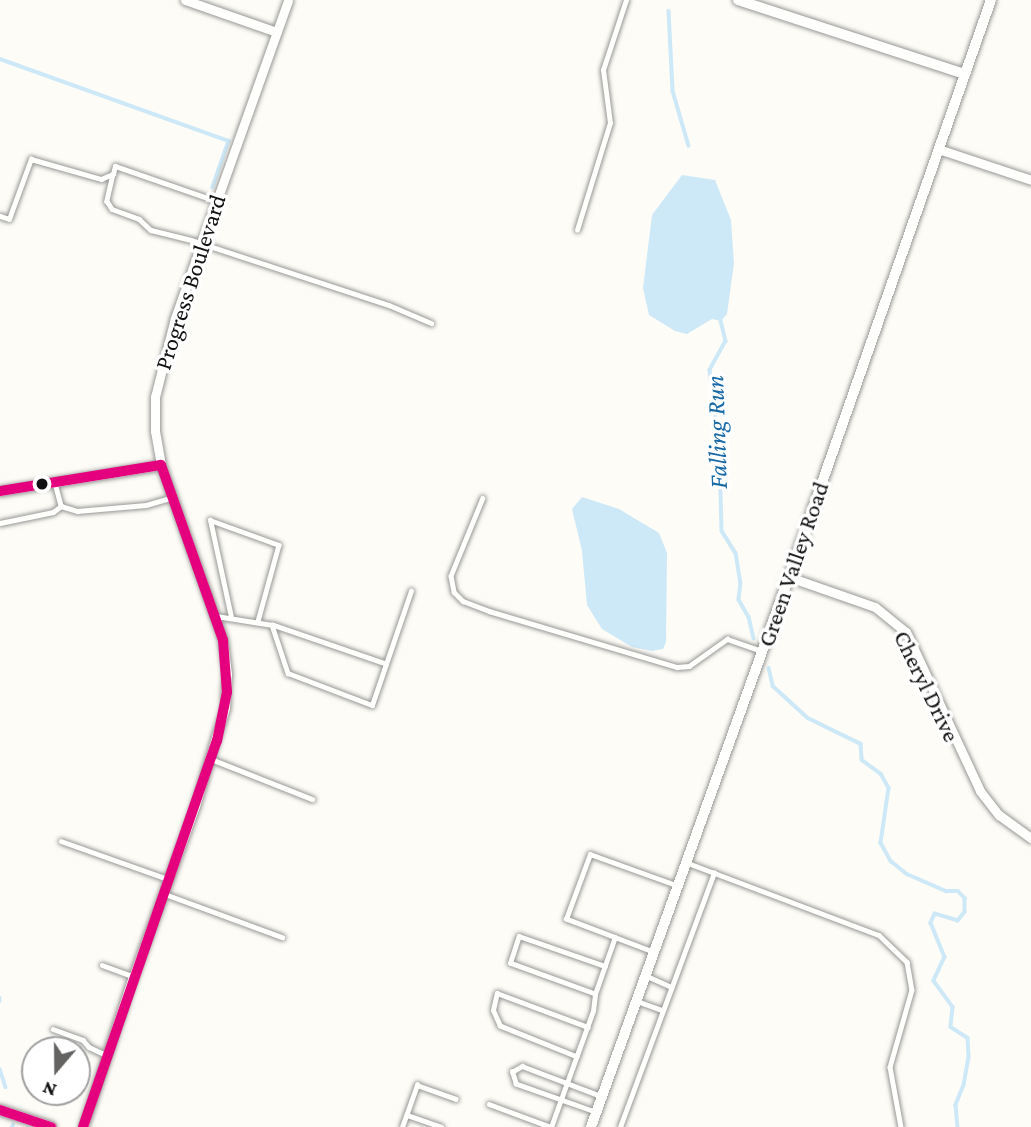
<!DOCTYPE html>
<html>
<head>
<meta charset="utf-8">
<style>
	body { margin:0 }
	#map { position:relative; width:1031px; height:1127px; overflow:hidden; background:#fdfcf7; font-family:"Crimson Pro",serif }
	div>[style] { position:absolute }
	.water>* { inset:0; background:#cde8f7 }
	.stream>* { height:3.5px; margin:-1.75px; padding:0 1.75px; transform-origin:1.75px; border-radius:1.75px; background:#cde8f7 }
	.roads { filter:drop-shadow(0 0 2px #979795) drop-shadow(0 0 2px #979795) }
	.service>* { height:4.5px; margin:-2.25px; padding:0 2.25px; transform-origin:2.25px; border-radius:2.25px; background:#fffffe }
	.minor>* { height:9px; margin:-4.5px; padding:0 4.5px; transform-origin:4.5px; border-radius:4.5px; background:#fffffe }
	.tertiary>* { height:10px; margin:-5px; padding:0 5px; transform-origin:5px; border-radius:5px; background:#fffffe }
	.bus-1>* { height:10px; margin:-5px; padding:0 5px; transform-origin:5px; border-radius:5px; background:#e5007d }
	.dots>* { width:19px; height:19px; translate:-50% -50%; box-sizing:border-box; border:4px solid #fff; border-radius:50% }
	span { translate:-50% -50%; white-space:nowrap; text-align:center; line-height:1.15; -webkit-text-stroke:7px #fff; paint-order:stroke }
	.street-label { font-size:24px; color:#111 }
	.water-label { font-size:26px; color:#1768a6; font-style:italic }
	.north { position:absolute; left:21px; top:1036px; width:70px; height:70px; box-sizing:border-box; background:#fff; border:2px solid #a0a0a0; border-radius:50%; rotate:200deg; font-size:19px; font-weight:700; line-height:28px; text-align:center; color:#111 }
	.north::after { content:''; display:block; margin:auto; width:24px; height:32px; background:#646362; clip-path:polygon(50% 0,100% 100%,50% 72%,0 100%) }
</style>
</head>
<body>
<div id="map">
	<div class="water">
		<i style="clip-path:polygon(682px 175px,715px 180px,731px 220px,734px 263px,727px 314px,721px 321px,712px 319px,687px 334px,675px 331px,649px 315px,643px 288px,652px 215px)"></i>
		<i style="clip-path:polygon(582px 497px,619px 509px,659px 533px,667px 553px,666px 642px,663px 649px,652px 651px,632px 647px,602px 629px,587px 605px,582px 551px,572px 509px)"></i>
	</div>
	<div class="stream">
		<i style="left:669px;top:11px;width:80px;rotate:87.1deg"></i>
		<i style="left:673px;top:91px;width:57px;rotate:73.8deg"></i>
		<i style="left:0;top:59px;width:243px;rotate:19.7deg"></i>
		<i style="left:229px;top:141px;width:49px;rotate:109.2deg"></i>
		<i style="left:720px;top:317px;width:25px;rotate:76deg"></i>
		<i style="left:726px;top:341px;width:33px;rotate:119deg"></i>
		<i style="left:710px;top:370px;width:89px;rotate:83.5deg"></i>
		<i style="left:720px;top:458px;width:73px;rotate:88.4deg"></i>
		<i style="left:722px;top:531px;width:26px;rotate:58deg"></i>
		<i style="left:736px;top:553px;width:30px;rotate:81deg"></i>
		<i style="left:741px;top:583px;width:17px;rotate:97deg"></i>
		<i style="left:739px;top:600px;width:20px;rotate:60deg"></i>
		<i style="left:749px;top:617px;width:22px;rotate:77deg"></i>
		<i style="left:769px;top:668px;width:18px;rotate:77deg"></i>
		<i style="left:773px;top:686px;width:47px;rotate:42.4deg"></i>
		<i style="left:808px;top:718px;width:59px;rotate:26.1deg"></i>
		<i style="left:861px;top:744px;width:16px;rotate:86deg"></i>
		<i style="left:862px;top:760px;width:24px;rotate:36deg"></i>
		<i style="left:881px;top:774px;width:16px;rotate:60deg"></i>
		<i style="left:889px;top:788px;width:56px;rotate:98.3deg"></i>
		<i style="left:881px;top:843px;width:21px;rotate:61deg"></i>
		<i style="left:891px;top:861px;width:21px;rotate:39deg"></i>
		<i style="left:907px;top:874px;width:43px;rotate:23.6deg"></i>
		<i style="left:946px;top:891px;width:12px"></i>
		<i style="left:958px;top:891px;width:10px;rotate:45deg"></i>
		<i style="left:965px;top:898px;width:14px;rotate:90deg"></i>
		<i style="left:965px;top:912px;width:11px;rotate:128deg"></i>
		<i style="left:958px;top:921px;width:24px;rotate:-163deg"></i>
		<i style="left:935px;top:914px;width:10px;rotate:114deg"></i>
		<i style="left:931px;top:923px;width:37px;rotate:68deg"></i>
		<i style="left:945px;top:957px;width:26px;rotate:115deg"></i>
		<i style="left:934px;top:981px;width:32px;rotate:54deg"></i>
		<i style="left:953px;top:1007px;width:20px;rotate:96deg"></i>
		<i style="left:951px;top:1027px;width:20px;rotate:33deg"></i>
		<i style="left:968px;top:1038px;width:19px;rotate:87deg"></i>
		<i style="left:969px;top:1057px;width:28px;rotate:100deg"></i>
		<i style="left:964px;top:1085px;width:22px;rotate:112deg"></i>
		<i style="left:956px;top:1105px;width:22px;rotate:85deg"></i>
		<i style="left:0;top:998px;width:3px;rotate:90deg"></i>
		<i style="left:0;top:1069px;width:19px;rotate:72deg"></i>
		<i style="left:12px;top:1127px;width:2px;rotate:-63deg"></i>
	</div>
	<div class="roads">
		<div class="service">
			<i style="left:113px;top:174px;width:8px;rotate:-76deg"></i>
			<i style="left:115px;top:166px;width:107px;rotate:19.1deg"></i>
			<i style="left:0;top:216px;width:9px;rotate:18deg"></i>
			<i style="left:9px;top:219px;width:64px;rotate:-69.9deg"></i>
			<i style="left:31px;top:159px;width:73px;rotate:15.9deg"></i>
			<i style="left:101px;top:179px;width:13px;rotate:-23deg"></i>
			<i style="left:113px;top:174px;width:28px;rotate:103deg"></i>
			<i style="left:107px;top:201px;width:9px;rotate:58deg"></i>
			<i style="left:112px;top:209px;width:29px;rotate:20deg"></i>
			<i style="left:139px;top:219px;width:16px;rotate:43deg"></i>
			<i style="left:151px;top:230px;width:41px;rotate:14deg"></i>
			<i style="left:191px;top:240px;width:208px;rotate:18.2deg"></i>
			<i style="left:389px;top:305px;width:46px;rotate:23.2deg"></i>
			<i style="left:577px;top:230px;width:112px;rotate:-72.9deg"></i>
			<i style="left:610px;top:123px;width:53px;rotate:-97.5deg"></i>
			<i style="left:603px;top:70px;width:74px;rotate:-71.8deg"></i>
			<i style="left:55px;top:483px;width:24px;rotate:75deg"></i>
			<i style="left:483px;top:498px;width:84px;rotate:112.3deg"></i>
			<i style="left:451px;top:576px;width:16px;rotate:79deg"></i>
			<i style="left:454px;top:592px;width:13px;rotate:45deg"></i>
			<i style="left:463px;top:601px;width:28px;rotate:21deg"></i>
			<i style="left:489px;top:611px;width:196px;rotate:16.6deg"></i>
			<i style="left:677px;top:667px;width:12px;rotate:-5deg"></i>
			<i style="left:689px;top:666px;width:47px;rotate:-35.4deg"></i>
			<i style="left:727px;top:639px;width:36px;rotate:19deg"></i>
			<i style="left:61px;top:506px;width:17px;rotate:17deg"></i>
			<i style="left:77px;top:511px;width:69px;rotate:-5deg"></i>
			<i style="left:146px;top:505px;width:26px;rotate:-16deg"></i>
			<i style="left:0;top:523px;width:54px;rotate:-11.7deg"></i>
			<i style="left:53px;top:512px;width:10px;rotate:-37deg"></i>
			<i style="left:216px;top:616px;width:57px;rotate:9.1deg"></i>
			<i style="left:272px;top:625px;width:51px;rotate:71.6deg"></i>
			<i style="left:288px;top:673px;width:90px;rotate:20.9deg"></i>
			<i style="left:372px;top:705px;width:43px;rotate:-71.1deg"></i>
			<i style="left:386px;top:664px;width:120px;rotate:-161.1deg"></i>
			<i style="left:231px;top:617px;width:99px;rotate:-102.2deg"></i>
			<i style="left:210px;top:520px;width:73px;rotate:19.9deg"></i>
			<i style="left:279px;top:545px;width:79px;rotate:105.4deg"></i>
			<i style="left:386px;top:664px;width:77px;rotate:-71.1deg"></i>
			<i style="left:211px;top:759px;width:109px;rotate:21.6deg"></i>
			<i style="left:61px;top:841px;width:114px;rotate:19.6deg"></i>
			<i style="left:688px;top:863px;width:204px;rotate:20.7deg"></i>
			<i style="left:879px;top:935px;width:39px;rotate:44deg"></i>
			<i style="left:907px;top:962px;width:28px;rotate:80deg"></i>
			<i style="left:912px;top:990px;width:80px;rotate:105.9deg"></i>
			<i style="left:890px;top:1067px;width:61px;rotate:79.6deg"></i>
			<i style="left:165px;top:894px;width:125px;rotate:20.2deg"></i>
			<i style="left:653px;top:952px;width:93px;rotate:-159.2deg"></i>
			<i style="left:566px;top:919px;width:69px;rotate:-69.7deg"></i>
			<i style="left:590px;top:854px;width:91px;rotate:19.8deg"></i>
			<i style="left:102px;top:965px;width:32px;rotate:20deg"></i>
			<i style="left:647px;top:976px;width:27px;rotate:24deg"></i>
			<i style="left:595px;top:994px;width:90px;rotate:-160deg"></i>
			<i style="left:510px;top:963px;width:28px;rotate:-72deg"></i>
			<i style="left:519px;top:936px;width:91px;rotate:19.2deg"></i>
			<i style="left:637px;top:1001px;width:27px;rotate:20deg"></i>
			<i style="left:53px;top:1029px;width:32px;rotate:20deg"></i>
			<i style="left:83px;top:1040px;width:9px;rotate:49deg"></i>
			<i style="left:89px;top:1047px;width:19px;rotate:25deg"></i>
			<i style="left:577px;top:1057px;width:83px;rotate:-158.1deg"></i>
			<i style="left:500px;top:1026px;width:17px;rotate:-114deg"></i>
			<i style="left:493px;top:1010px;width:17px;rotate:-77deg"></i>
			<i style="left:497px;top:993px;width:97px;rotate:20.5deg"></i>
			<i style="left:489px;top:1104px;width:66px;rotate:20.4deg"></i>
			<i style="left:595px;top:1112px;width:84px;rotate:-160.5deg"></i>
			<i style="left:516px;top:1084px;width:13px;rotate:-108deg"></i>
			<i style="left:512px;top:1072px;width:12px;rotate:-31deg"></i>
			<i style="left:522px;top:1066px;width:85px;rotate:20.8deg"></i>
			<i style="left:407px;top:1115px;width:36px;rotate:19deg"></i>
			<i style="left:402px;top:1127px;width:45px;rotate:-70.3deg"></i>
			<i style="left:417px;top:1085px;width:41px;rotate:19.7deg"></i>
			<i style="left:551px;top:1127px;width:123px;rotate:-70.1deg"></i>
			<i style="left:593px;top:1011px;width:17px;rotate:-83deg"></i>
			<i style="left:595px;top:994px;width:60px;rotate:-70.7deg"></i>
			<i style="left:620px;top:1127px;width:271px;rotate:-69.7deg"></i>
		</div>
		<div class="minor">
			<i style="left:185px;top:0;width:97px;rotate:19.2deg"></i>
			<i style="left:938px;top:149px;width:98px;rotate:18.4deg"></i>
			<i style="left:0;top:491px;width:163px;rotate:-9.2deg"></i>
			<i style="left:789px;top:577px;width:91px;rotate:19.2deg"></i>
			<i style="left:875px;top:607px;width:40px;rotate:39deg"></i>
			<i style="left:906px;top:632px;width:175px;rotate:65deg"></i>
			<i style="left:980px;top:791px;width:31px;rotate:52deg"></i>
			<i style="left:999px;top:815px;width:39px;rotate:36deg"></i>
			<i style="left:83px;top:1127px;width:155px;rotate:-71.6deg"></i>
			<i style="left:132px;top:980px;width:185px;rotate:-70.1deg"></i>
			<i style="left:195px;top:806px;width:102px;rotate:-73deg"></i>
			<i style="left:225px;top:708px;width:34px;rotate:-87deg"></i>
			<i style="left:227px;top:674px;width:34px;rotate:-97deg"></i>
			<i style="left:223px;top:640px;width:186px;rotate:-109.5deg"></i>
			<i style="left:161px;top:465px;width:35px;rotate:-100deg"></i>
			<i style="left:155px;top:431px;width:34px;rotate:-90deg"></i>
			<i style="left:155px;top:397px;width:81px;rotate:-75.8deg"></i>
			<i style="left:175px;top:318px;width:337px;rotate:-70.4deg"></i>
		</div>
		<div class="tertiary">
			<i style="left:738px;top:0;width:239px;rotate:18.1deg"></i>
			<i style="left:0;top:1110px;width:54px;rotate:18.4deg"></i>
			<i style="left:591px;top:1127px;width:585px;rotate:-70.2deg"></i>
			<i style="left:789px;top:577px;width:611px;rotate:-70.71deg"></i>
		</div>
	</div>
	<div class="bus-1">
		<i style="left:0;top:491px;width:163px;rotate:-9.2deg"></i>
		<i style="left:0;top:1110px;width:54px;rotate:18.4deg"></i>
		<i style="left:83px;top:1127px;width:409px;rotate:-70.9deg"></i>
		<i style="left:217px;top:741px;width:50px;rotate:-78.5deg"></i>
		<i style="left:227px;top:692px;width:52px;rotate:-94.4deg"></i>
		<i style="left:223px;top:640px;width:186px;rotate:-109.5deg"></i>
	</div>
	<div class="dots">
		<i style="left:42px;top:484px;background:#111"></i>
	</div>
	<div class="street-label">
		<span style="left:190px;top:282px;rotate:-72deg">Progress Boulevard</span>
		<span style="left:793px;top:564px;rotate:-71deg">Green Valley Road</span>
		<span style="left:927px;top:686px;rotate:64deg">Cheryl Drive</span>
	</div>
	<div class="water-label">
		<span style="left:717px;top:432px;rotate:-92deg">Falling Run</span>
	</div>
	<div class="north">N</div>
</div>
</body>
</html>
